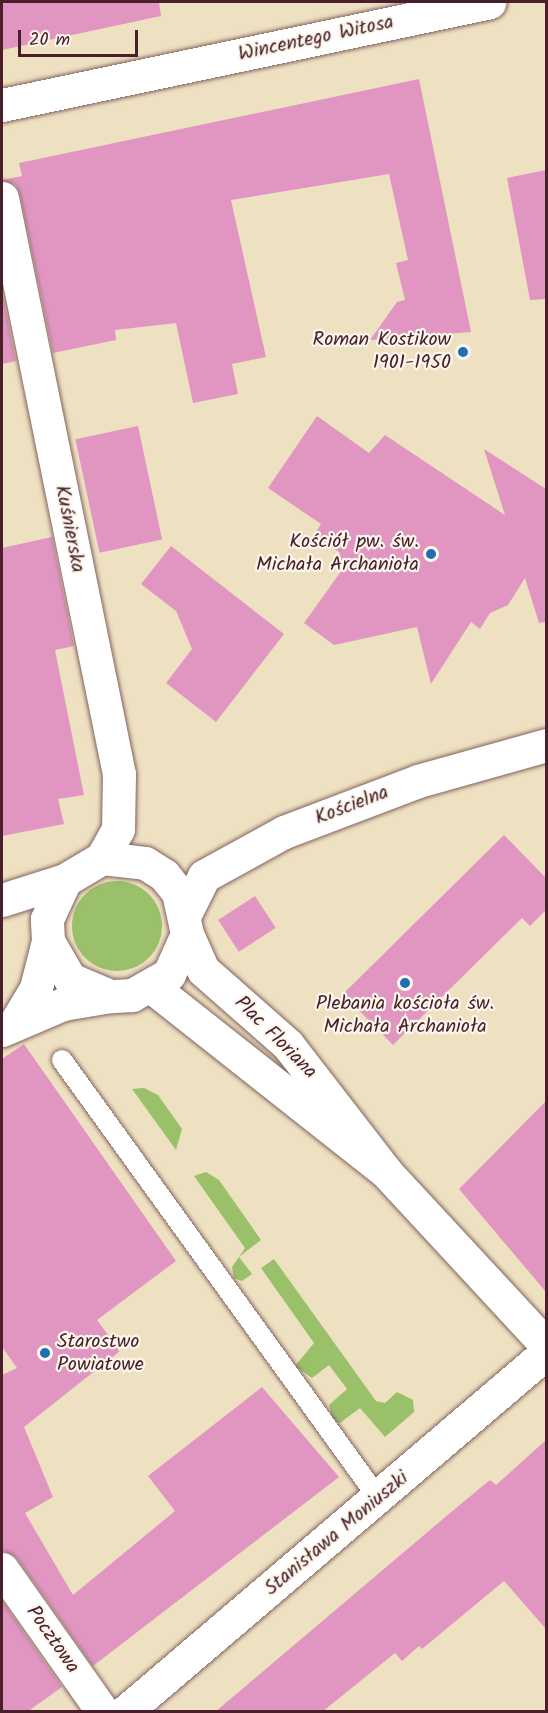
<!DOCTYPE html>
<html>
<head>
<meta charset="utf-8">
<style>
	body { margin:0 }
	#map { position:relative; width:548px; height:1713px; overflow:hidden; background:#eee1c1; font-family:Kalam,sans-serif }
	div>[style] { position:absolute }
	.green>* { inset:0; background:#9bc06a }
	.round { border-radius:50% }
	.building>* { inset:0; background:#e196c2; transform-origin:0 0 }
	.roads { filter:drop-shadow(0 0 2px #836360) drop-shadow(0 0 2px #836360) }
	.service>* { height:20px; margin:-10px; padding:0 10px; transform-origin:10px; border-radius:10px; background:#fff }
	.minor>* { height:33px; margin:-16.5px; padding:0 16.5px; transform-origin:16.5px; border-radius:16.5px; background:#fff }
	.tertiary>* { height:33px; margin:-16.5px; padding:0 16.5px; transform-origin:16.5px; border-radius:16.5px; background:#fff }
	.dots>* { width:16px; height:16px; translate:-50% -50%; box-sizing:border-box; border:3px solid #fbf7ec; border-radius:50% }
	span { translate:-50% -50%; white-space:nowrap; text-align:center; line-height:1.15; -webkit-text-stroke:4.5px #fbf7ec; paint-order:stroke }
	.street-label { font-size:20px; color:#4a1f2b }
	.poi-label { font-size:20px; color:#4a1f2b }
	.right { translate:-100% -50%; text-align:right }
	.left { translate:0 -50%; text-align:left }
	.frame { position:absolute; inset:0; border:3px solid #4a1f2b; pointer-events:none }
	.scale { position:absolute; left:18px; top:30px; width:120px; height:27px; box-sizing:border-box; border:3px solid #4a1f2b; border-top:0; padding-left:8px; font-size:18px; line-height:21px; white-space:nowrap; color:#4a1f2b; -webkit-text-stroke:4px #fbf7ec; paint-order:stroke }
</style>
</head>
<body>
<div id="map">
	<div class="green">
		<i class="round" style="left:72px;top:881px;width:90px;height:90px"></i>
		<i style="clip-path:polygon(144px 1088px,158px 1095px,182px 1129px,176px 1150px,132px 1089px)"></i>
		<i style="clip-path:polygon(206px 1172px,219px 1180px,261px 1240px,239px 1257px,252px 1274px,242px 1281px,234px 1278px,232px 1267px,245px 1248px,194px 1176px)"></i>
		<i style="clip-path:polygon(274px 1259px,376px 1401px,385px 1403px,397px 1392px,413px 1400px,414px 1412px,385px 1437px,360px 1408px,340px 1423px,333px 1420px,329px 1405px,347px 1389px,329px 1365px,312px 1378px,295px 1366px,314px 1343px,261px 1268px)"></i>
	</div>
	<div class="building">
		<i style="clip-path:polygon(2px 2px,159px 2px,161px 16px,2px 50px)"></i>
		<i style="clip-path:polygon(419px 79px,471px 332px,370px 340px,397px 302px,405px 300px,396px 263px,408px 260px,389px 174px,231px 200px,266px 357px,232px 364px,238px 394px,193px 403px,176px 323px,115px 330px,116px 340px,53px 353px,20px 194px,16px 185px,2px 180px,22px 176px,19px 163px)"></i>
		<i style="clip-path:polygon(546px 170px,546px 299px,530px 300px,507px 178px)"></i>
		<i style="clip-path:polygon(2px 290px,16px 361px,2px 364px)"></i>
		<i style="clip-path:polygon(317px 416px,369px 453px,385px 435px,505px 515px,484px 449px,546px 489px,546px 622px,539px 623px,525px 578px,508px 605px,490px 613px,480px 629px,471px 622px,431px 684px,417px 627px,334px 645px,304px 623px,342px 570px,333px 564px,340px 553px,314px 535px,321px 524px,268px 488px)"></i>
		<i style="left:138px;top:426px;width:116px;height:64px;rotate:78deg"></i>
		<i style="clip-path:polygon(52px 537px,74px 646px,55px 650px,84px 795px,58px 799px,64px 824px,2px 836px,2px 548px)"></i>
		<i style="clip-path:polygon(171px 546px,284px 634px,216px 722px,166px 683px,192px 649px,176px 611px,141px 584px)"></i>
		<i style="clip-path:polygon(504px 835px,546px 878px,546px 910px,530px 926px,522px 918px,393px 1045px,343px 994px)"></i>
		<i style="left:255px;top:896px;width:38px;height:44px;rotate:57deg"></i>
		<i style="clip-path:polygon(24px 1044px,176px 1261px,97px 1320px,120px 1351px,24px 1427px,53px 1497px,25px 1513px,73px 1595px,175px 1511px,148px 1476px,262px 1387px,339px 1477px,93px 1666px,17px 1558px,2px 1550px,2px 1375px,17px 1368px,2px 1347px,2px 1059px)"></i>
		<i style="clip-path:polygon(546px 1101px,546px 1292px,459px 1189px)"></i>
		<i style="clip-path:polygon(546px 1440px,546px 1629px,504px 1581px,422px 1649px,419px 1646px,402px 1661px,395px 1653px,322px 1712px,215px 1712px,450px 1513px,490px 1480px,496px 1485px)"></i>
		<i style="clip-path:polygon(2px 1601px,62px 1687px,27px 1712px,2px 1712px)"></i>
	</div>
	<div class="roads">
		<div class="service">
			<i style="left:62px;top:1060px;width:541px;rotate:54.17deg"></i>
		</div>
		<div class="minor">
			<i style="left:2px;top:105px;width:498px;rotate:-11.9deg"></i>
			<i style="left:2px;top:198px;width:588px;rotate:78.52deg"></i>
			<i style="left:119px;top:774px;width:55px;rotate:91deg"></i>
			<i style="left:118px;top:829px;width:33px;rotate:119deg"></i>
			<i style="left:186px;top:912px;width:40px;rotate:-63.4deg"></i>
			<i style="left:204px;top:876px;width:91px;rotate:-28.8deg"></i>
			<i style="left:284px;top:832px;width:143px;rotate:-20.8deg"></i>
			<i style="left:418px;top:781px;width:133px;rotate:-15.7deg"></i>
			<i style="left:17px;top:1020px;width:37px;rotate:-59deg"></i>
			<i style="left:36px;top:988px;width:49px;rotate:-75.7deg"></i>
			<i style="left:2px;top:1030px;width:66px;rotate:-23.1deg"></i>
			<i style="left:63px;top:1004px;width:48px;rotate:-9.7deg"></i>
			<i style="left:2px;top:1569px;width:175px;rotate:54.8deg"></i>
		</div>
		<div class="tertiary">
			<i style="left:2px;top:900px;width:66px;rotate:-17.6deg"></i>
			<i style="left:187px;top:934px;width:44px;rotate:114.2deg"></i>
			<i style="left:169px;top:974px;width:43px;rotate:150.4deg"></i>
			<i style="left:132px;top:995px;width:22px;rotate:177deg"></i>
			<i style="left:110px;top:996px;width:43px;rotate:-157deg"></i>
			<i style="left:70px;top:979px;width:44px;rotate:-120.1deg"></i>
			<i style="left:48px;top:941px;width:22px;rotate:-93deg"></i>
			<i style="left:47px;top:919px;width:43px;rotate:-65.2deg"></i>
			<i style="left:65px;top:880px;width:43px;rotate:-30.7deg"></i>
			<i style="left:102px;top:858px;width:43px;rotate:6.6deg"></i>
			<i style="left:145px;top:863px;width:22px;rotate:32deg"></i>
			<i style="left:164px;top:875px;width:22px;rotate:51deg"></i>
			<i style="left:178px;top:892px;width:43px;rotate:77.9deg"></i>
			<i style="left:187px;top:934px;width:39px;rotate:66deg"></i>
			<i style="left:203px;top:970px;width:113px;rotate:41.4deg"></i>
			<i style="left:288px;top:1045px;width:160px;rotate:52.3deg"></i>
			<i style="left:152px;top:987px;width:298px;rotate:38.3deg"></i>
			<i style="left:386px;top:1172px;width:236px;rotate:47.2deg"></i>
			<i style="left:125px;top:1712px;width:553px;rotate:-40.46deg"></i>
		</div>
	</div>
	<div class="dots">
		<i style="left:463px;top:352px;background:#1f6fb2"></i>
		<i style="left:431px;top:554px;background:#1f6fb2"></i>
		<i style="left:405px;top:983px;background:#1f6fb2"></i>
		<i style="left:45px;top:1353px;background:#1f6fb2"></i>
	</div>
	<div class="street-label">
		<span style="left:316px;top:39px;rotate:-12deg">Wincentego Witosa</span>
		<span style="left:69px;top:529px;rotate:79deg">Kuśnierska</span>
		<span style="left:352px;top:806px;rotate:-21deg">Kościelna</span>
		<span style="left:275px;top:1038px;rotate:45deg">Plac Floriana</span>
		<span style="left:337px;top:1534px;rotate:-40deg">Stanisława Moniuszki</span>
		<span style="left:52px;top:1640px;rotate:55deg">Pocztowa</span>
	</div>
	<div class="poi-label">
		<span class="right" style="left:451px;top:352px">Roman Kostikow<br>1901-1950</span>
		<span class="right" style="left:419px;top:554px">Kościół pw. św.<br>Michała Archanioła</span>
		<span style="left:405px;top:1016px">Plebania kościoła św.<br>Michała Archanioła</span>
		<span class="left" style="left:57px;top:1354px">Starostwo<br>Powiatowe</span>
	</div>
	<div class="frame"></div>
	<div class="scale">20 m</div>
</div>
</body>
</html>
